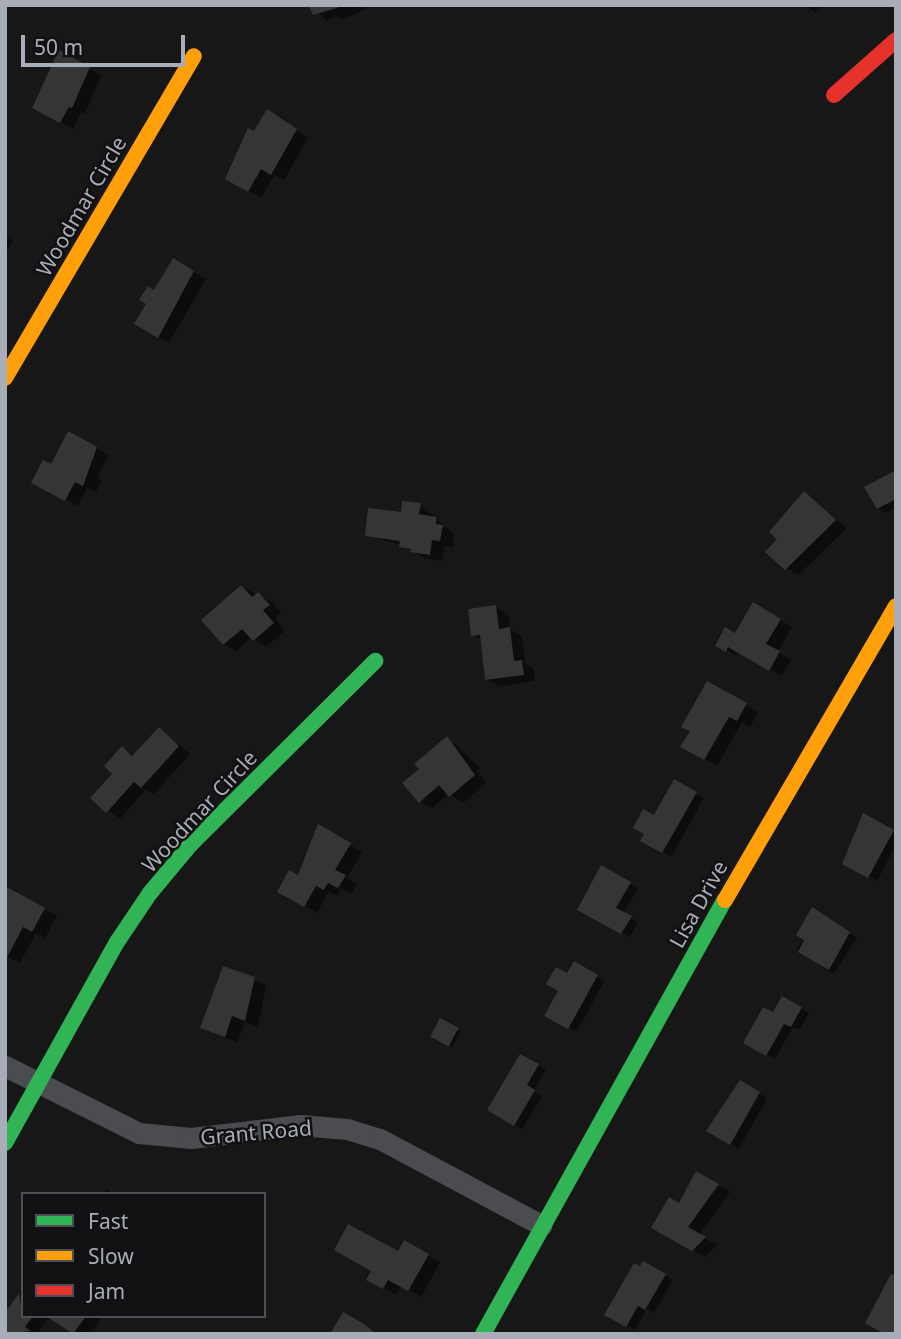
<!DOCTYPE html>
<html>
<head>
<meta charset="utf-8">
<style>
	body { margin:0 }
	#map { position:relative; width:901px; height:1339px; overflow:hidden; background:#171717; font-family:"Noto Sans",sans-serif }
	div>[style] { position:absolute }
	.shadow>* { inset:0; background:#0007; transform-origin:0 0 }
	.building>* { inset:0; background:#353536; transform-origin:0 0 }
	.street>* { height:21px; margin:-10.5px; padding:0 10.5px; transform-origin:10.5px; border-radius:10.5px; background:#4b4c50 }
	.fast>* { height:16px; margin:-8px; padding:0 8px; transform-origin:8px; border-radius:8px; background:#30b455 }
	.slow>* { height:16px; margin:-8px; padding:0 8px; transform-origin:8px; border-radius:8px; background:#ff9f0a }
	.jam>* { height:16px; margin:-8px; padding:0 8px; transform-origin:8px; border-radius:8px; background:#e5322d }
	span { translate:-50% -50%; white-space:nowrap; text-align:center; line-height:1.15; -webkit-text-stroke:5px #111113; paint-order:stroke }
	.street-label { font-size:21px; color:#a8adb8 }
	.frame { position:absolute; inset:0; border:7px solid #a8adb8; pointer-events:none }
	.legend { position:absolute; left:21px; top:1192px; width:245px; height:126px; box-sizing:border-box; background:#111113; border:2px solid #4d4f55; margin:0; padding:9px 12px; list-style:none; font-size:21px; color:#a8adb8 }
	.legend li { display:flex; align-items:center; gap:14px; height:35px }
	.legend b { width:35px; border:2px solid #4d4f55 }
	.scale { position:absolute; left:21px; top:35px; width:164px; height:32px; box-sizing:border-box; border:4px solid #a8adb8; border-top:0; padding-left:9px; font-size:21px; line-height:24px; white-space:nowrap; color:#a8adb8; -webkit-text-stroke:5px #111113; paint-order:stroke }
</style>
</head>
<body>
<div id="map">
	<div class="shadow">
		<i style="clip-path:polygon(310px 5px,366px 5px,367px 8px,342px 20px,336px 16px,327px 21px)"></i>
		<i style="clip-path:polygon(805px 5px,824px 5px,816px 13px)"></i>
		<i style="clip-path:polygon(60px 53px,101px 75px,85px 114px,81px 112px,73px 129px,34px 107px)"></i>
		<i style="clip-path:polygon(279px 119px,308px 138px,284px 180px,274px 175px,261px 198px,227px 179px,255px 134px)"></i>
		<i style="clip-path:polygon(5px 236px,13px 241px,5px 254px)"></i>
		<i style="left:173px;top:260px;width:38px;height:74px;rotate:30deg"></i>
		<i style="clip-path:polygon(96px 448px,109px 455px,97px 478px,101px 481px,96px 492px,87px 488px,78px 506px,46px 490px,52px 467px)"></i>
		<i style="clip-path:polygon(896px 472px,896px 508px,886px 513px,878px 508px)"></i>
		<i style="clip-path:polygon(804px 494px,847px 528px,798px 575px,786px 568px,780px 539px)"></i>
		<i style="clip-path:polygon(420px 505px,454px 534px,453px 547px,444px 546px,442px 561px,424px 558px,401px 545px,366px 535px)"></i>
		<i style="clip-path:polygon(242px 587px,271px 601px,281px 613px,275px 618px,285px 631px,266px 647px,252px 637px,237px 651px,224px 644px)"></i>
		<i style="clip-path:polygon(753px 605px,792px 627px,778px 652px,791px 660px,782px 676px,729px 646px,739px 657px,717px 645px,736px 635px)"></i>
		<i style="clip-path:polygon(496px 607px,508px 614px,510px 630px,522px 636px,525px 664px,534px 669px,535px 681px,499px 686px,487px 679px,482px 640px,473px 635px)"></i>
		<i style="clip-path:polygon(708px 683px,758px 712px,750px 727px,742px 722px,717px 766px,683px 746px)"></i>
		<i style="clip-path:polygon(159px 729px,190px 754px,154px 794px,146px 789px,120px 819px,93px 798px,115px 774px,122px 748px,135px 756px)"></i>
		<i style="clip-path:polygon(448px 738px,480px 768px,476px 771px,486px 783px,463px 803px,449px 794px,432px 808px,420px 801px,421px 770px)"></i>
		<i style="left:675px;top:782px;width:33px;height:67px;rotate:29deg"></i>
		<i style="clip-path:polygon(864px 816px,896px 833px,896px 845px,877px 881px,844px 863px)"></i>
		<i style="clip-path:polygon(319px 827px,362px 852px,347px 878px,357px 884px,351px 894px,341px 888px,337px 896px,329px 891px,317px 913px,279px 891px,298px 878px)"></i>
		<i style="clip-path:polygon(602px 868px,638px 888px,623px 914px,638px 922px,630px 937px,579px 909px)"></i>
		<i style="clip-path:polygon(7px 889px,57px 916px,45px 938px,36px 933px,20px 963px,5px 955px)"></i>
		<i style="left:820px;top:914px;width:44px;height:43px;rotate:33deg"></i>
		<i style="left:574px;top:964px;width:35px;height:58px;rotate:29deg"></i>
		<i style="clip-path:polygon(254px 979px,266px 986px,258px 1027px,245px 1022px,237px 1043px,203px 1027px)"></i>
		<i style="clip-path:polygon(783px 998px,809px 1013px,799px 1030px,793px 1027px,775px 1059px,746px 1042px,773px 1014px)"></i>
		<i style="left:440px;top:1020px;width:24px;height:18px;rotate:30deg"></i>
		<i style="clip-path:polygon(521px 1056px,546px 1070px,533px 1091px,542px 1096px,522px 1129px,489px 1109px)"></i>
		<i style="left:740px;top:1083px;width:31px;height:58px;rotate:29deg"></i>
		<i style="clip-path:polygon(697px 1174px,730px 1192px,699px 1235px,717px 1245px,705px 1257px,654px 1227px,679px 1205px)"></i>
		<i style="clip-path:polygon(106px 1189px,114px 1194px,103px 1194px)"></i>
		<i style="clip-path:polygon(404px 1243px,440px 1262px,421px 1297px,401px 1285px,396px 1295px,369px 1279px)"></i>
		<i style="clip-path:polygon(644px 1263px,673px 1280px,654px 1313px,647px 1309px,635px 1330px,607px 1314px)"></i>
		<i style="clip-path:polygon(19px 1296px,23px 1316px,97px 1316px,101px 1319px,90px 1334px,72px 1334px,50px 1317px,37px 1334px,5px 1334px)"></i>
	</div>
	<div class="building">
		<i style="clip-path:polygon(308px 5px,347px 5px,313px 15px)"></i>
		<i style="clip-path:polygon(59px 50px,90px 67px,72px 108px,69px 107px,60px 123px,32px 108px)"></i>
		<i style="clip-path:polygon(267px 109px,297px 129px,271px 175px,261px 169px,248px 192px,225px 179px,248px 128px,254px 131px)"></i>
		<i style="clip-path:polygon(173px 258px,194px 271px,158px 338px,134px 324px,146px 304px,139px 300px,148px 286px,154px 290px)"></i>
		<i style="clip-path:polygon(68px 431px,97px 447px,83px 486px,75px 482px,65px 501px,31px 483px,43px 460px,51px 464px)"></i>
		<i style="clip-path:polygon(896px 470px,896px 499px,877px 509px,864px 487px)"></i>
		<i style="clip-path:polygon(804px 491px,836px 520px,785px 570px,765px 552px,777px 539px,769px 532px)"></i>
		<i style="clip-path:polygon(402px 501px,421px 503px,419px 514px,436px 517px,436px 524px,443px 525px,440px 541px,432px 540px,430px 555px,410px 552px,411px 549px,399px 547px,400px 541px,365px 536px,368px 508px,401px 512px)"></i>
		<i style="clip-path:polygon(241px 585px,252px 597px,258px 592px,270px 605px,263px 610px,274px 623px,253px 641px,242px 629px,223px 645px,201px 620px)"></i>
		<i style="clip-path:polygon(753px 602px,781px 619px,766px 644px,780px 651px,769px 671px,728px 647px,726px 652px,715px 646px,725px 627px,735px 633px)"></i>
		<i style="clip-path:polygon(496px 605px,499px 629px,510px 627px,514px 661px,522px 660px,524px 675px,485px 680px,480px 635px,471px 636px,468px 609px)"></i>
		<i style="clip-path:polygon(707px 681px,747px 703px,737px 721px,729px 717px,704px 760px,680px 747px,690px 731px,681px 727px)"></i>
		<i style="clip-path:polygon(159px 727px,179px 746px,141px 788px,134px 782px,106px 813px,90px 798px,112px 774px,104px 766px,122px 746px,132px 756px)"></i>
		<i style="clip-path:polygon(447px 736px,475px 775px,449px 797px,439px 785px,419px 803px,402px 783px,419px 769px,414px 764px)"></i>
		<i style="clip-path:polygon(674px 779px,697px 792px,662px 853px,640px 841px,644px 834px,633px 828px,643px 809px,654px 815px)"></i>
		<i style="clip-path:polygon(863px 813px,894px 830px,868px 878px,842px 864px)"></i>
		<i style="clip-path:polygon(318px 824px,351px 843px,335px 870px,346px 875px,338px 888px,328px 883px,324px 890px,316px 886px,304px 907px,277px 892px,289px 870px,298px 875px)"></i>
		<i style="clip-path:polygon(601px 865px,631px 882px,616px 908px,632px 916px,621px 934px,577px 910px)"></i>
		<i style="clip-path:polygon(5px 886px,45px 908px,32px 932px,23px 927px,5px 961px)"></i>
		<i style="clip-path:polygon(812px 907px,850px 932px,829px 970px,798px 952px,804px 940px,796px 935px)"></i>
		<i style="clip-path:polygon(574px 961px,598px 975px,568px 1029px,544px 1016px,558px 991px,546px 984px,556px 967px,567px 973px)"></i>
		<i style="clip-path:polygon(223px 966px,255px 977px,245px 1021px,232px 1016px,225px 1037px,200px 1028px)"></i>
		<i style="clip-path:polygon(782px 996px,802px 1007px,791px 1027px,784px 1024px,766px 1056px,743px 1043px,763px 1007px,773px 1012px)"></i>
		<i style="left:440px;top:1018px;width:21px;height:21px;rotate:28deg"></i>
		<i style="clip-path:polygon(520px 1054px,539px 1064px,527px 1085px,535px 1090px,514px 1126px,487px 1110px)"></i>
		<i style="clip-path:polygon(740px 1080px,760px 1092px,730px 1145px,706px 1131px)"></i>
		<i style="clip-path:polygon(696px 1171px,719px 1184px,688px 1227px,706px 1237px,692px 1251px,651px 1228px,669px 1197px,679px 1203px)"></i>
		<i style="clip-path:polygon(348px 1224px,398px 1251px,404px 1240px,429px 1254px,408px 1291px,388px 1280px,383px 1289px,366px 1280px,371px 1271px,334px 1250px)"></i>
		<i style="clip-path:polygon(643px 1261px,666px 1274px,645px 1310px,638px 1306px,626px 1327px,604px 1315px,634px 1263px,640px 1266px)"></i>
		<i style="clip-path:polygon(891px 1274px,896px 1276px,896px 1334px,884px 1334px,865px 1323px)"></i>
		<i style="clip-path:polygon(19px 1294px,23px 1316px,33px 1316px,25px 1327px,31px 1331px,5px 1334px,5px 1312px)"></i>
		<i style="clip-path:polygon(343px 1312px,364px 1324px,376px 1334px,330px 1334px)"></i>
		<i style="clip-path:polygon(46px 1316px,86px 1316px,73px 1334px)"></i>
	</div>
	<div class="street">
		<i style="left:5px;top:1066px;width:150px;rotate:26.6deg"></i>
		<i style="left:139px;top:1133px;width:52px;rotate:5.5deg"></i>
		<i style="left:191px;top:1138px;width:110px;rotate:-6.8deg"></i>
		<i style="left:300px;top:1125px;width:47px;rotate:4.9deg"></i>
		<i style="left:347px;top:1129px;width:34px;rotate:17deg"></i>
		<i style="left:380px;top:1139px;width:183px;rotate:28.1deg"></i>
	</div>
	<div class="fast">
		<i style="left:5px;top:1143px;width:230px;rotate:-60.9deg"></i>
		<i style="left:117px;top:942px;width:59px;rotate:-56deg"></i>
		<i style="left:150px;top:893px;width:64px;rotate:-50.1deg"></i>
		<i style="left:191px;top:844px;width:260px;rotate:-44.8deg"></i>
		<i style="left:483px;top:1334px;width:497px;rotate:-60.9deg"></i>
	</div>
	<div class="slow">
		<i style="left:5px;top:378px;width:373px;rotate:-59.6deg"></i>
		<i style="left:725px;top:900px;width:340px;rotate:-59.8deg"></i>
	</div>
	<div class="jam">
		<i style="left:834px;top:95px;width:83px;rotate:-41.6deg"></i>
	</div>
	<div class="street-label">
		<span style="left:81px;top:206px;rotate:-60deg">Woodmar Circle</span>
		<span style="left:199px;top:811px;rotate:-47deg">Woodmar Circle</span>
		<span style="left:698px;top:904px;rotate:-61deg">Lisa Drive</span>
		<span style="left:256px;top:1132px;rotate:-5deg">Grant Road</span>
	</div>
	<div class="frame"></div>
	<ul class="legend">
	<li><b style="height:9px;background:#30b455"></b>Fast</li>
	<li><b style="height:9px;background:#ff9f0a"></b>Slow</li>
	<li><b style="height:9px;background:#e5322d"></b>Jam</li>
	</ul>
	<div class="scale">50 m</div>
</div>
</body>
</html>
